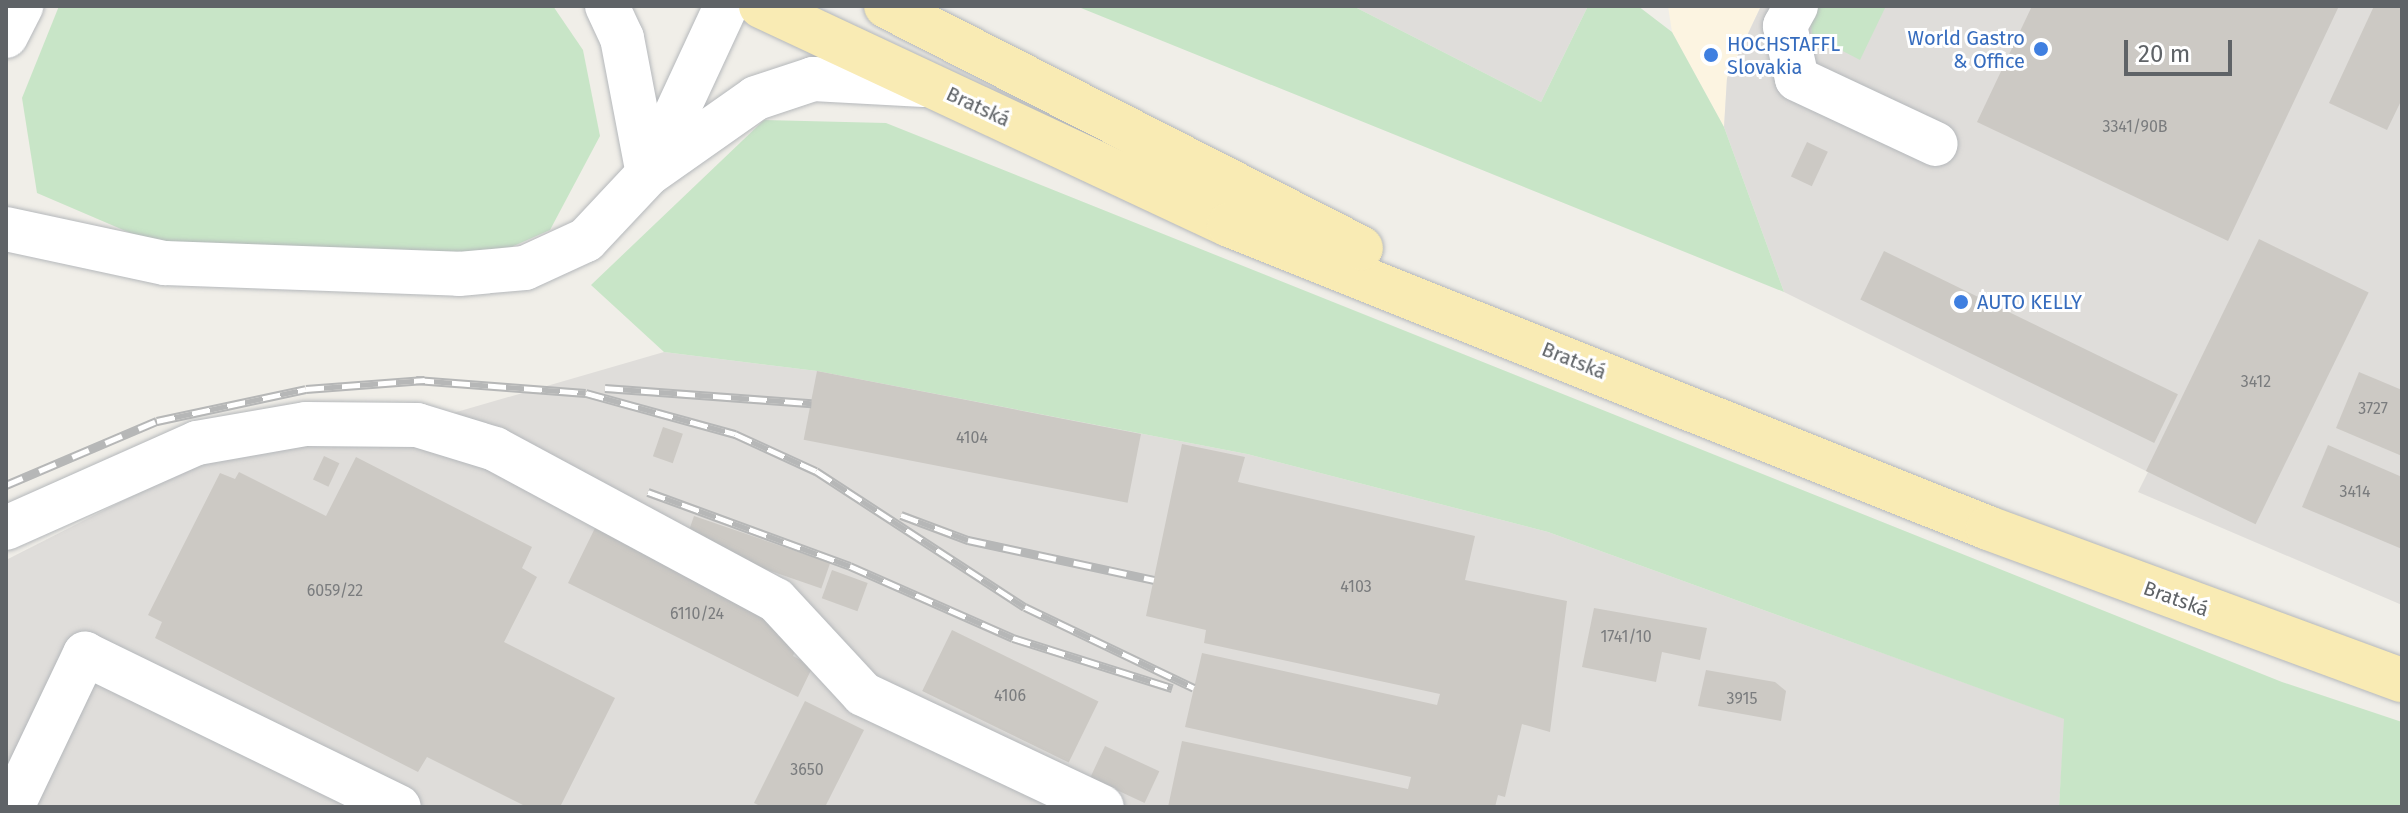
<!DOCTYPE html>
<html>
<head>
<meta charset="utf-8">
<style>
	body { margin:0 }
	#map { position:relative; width:2408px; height:813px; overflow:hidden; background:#f0eee8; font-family:"Fira Sans",sans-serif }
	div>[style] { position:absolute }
	.commercial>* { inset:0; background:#fcf4e1 }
	.industrial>* { inset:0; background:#dfddda }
	.green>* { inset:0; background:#c8e5c7 }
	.building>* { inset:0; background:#ccc9c4; transform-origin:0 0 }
	.roads { filter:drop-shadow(0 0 2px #b5b8bb) drop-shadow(0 0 2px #b5b8bb) }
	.minor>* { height:44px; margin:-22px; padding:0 22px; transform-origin:22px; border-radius:22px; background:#fff }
	.major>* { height:44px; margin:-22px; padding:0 22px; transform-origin:22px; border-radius:22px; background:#f9ebb4 }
	.rail>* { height:9px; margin-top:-4.5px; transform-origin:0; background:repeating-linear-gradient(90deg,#fff 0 18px,#b6b7b7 0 36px); box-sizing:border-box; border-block:2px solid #b6b7b7 }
	.dots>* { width:22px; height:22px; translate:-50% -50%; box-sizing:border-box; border:4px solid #fff; border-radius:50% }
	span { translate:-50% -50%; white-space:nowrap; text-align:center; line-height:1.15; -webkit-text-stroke:6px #fff; paint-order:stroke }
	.number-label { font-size:16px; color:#7a7c7e }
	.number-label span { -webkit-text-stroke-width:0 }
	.shop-label { font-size:20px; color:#366cbe }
	.right { translate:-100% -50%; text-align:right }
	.left { translate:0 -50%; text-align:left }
	.street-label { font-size:20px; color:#5f6367 }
	.frame { position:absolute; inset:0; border:8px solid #5f6367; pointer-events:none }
	.scale { position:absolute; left:2124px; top:40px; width:108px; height:36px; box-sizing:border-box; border:4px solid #5f6367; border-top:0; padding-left:10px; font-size:24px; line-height:28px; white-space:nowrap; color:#5f6367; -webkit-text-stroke:6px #fff; paint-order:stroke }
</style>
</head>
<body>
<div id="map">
	<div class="commercial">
		<i style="clip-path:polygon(1668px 6px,1761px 6px,1727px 78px,1724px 127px,1672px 32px)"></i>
	</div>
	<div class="industrial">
		<i style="clip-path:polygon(1353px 6px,1588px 6px,1541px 102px)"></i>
		<i style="clip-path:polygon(1761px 6px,2402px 6px,2402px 605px,2138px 492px,2148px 472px,1784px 292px,1724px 127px,1727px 78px)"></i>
		<i style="clip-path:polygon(664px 352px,817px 371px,1247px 454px,1548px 532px,2065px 719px,2059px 807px,6px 807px,6px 560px,207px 458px,367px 438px)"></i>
	</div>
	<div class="green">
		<i style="clip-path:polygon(59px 6px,553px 6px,583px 50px,600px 136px,550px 230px,491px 256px,163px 247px,37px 193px,22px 98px)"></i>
		<i style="clip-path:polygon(1076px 6px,1353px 6px,1541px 102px,1588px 6px,1638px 6px,1672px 32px,1724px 127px,1784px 292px)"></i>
		<i style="clip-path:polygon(1809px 6px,1886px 6px,1860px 60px,1812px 35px)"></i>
		<i style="clip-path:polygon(764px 120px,886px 123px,2282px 682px,2402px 722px,2402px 807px,2059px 807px,2064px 719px,1548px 532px,1247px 454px,817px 371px,664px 352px,591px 285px)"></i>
	</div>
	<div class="building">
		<i style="clip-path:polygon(2032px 6px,2339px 6px,2228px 241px,1977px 122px)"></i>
		<i style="clip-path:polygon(2374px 6px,2402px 6px,2402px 99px,2387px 130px,2329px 103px)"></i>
		<i style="left:1807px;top:142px;width:23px;height:38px;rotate:25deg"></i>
		<i style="left:2259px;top:239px;width:122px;height:258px;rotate:26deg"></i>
		<i style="left:1884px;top:251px;width:327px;height:54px;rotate:26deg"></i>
		<i style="left:817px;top:371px;width:330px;height:70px;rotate:11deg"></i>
		<i style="clip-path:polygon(2359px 372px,2402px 390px,2402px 456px,2336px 428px)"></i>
		<i style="left:663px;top:427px;width:21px;height:31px;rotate:19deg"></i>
		<i style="clip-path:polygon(1182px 444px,1245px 457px,1238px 482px,1475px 536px,1465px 580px,1567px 601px,1550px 732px,1522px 724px,1505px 797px,1498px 795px,1495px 807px,1168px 807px,1182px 741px,1408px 789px,1411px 777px,1185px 727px,1202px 653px,1437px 705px,1440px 694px,1204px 643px,1206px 630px,1146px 616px)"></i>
		<i style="clip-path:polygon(2328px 445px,2402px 477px,2402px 549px,2302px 507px)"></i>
		<i style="left:324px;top:456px;width:17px;height:26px;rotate:25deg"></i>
		<i style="clip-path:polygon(356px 457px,532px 547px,522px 568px,537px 577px,504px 642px,615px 698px,560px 807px,527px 807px,427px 757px,418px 772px,155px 638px,162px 622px,148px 615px,220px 473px,235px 479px,239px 472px,326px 516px)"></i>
		<i style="left:694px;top:516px;width:144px;height:27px;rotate:19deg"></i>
		<i style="clip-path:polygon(595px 528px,764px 611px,782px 627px,777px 635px,798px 645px,793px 656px,813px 666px,798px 697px,568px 583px)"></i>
		<i style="left:832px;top:570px;width:38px;height:30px;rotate:20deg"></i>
		<i style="clip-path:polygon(1594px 608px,1707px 628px,1700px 660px,1662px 652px,1656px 682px,1582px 667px)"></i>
		<i style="left:952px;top:630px;width:163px;height:68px;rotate:26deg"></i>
		<i style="clip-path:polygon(1706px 670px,1775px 682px,1786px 691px,1781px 721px,1698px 706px)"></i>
		<i style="clip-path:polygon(805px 701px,864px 730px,825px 807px,762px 807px,754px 803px)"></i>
		<i style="left:1105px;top:746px;width:60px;height:35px;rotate:25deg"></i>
	</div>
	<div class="roads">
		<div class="minor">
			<i style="left:607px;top:6px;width:35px;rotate:65deg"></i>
			<i style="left:622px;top:38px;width:138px;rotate:79.2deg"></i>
			<i style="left:1796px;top:6px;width:23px;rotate:119deg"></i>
			<i style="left:1785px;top:26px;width:54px;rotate:77.2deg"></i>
			<i style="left:1797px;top:79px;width:153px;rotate:25.1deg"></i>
			<i style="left:6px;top:36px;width:34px;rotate:-63deg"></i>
			<i style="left:649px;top:172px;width:183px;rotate:-65.1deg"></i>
			<i style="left:6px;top:229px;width:163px;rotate:12.1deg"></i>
			<i style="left:165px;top:263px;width:294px;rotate:2.1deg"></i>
			<i style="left:459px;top:274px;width:66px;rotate:-5.2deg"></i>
			<i style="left:525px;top:268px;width:67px;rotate:-24.7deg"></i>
			<i style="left:586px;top:240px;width:91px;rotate:-46.8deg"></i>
			<i style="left:648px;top:174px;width:132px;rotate:-35.1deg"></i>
			<i style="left:756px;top:98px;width:60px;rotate:-18.4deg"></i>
			<i style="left:813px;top:79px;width:111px;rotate:3.1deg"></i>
			<i style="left:6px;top:528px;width:209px;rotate:-24deg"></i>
			<i style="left:197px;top:443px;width:111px;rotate:-9.9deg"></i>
			<i style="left:306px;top:424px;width:111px;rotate:0.5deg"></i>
			<i style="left:417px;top:425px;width:82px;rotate:17.1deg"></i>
			<i style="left:495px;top:449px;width:319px;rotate:28.3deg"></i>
			<i style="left:776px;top:600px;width:128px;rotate:47.2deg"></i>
			<i style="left:863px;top:694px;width:264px;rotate:25.3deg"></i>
			<i style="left:12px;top:807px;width:170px;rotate:-64.5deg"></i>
			<i style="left:85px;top:654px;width:349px;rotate:26deg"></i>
		</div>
		<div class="major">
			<i style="left:761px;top:6px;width:517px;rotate:25.08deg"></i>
			<i style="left:1229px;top:225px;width:817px;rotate:21.76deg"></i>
			<i style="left:1988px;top:528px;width:441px;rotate:20.2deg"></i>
			<i style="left:886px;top:6px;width:533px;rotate:27deg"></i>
		</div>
	</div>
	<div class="rail">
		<i style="left:416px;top:380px;width:170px;rotate:4.4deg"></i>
		<i style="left:586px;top:393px;width:155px;rotate:15.4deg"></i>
		<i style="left:735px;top:434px;width:89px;rotate:24.6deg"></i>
		<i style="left:816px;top:471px;width:249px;rotate:33.1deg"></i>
		<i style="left:1025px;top:607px;width:187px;rotate:25.6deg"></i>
		<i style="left:605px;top:388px;width:207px;rotate:4.2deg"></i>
		<i style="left:6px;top:485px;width:164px;rotate:-23deg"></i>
		<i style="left:157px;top:421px;width:152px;rotate:-12.1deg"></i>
		<i style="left:306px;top:389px;width:119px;rotate:-4.3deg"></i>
		<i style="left:648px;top:492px;width:215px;rotate:20.1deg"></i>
		<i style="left:850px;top:566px;width:178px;rotate:23.8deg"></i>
		<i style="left:1013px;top:638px;width:167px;rotate:17.5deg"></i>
		<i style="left:901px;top:515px;width:72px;rotate:20.5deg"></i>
		<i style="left:968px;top:540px;width:190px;rotate:12.1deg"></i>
	</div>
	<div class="dots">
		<i style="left:2041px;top:49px;background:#3f7fe0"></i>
		<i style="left:1711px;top:55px;background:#3f7fe0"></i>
		<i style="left:1961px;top:302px;background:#3f7fe0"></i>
	</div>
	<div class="number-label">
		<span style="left:2135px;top:127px">3341/90B</span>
		<span style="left:2256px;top:382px">3412</span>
		<span style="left:2373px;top:409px">3727</span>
		<span style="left:972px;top:438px">4104</span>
		<span style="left:2355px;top:492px">3414</span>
		<span style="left:1356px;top:587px">4103</span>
		<span style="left:335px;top:591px">6059/22</span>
		<span style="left:697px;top:614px">6110/24</span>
		<span style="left:1626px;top:637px">1741/10</span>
		<span style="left:1010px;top:696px">4106</span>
		<span style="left:1742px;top:699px">3915</span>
		<span style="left:807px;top:770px">3650</span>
	</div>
	<div class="shop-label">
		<span class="right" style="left:2025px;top:50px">World Gastro<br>&amp; Office</span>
		<span class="left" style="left:1727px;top:56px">HOCHSTAFFL<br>Slovakia</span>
		<span class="left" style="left:1977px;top:302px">AUTO KELLY</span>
	</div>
	<div class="street-label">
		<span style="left:978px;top:107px;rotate:25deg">Bratská</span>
		<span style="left:1574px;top:361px;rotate:22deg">Bratská</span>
		<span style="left:2176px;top:599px;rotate:20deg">Bratská</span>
	</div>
	<div class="frame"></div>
	<div class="scale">20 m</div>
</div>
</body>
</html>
